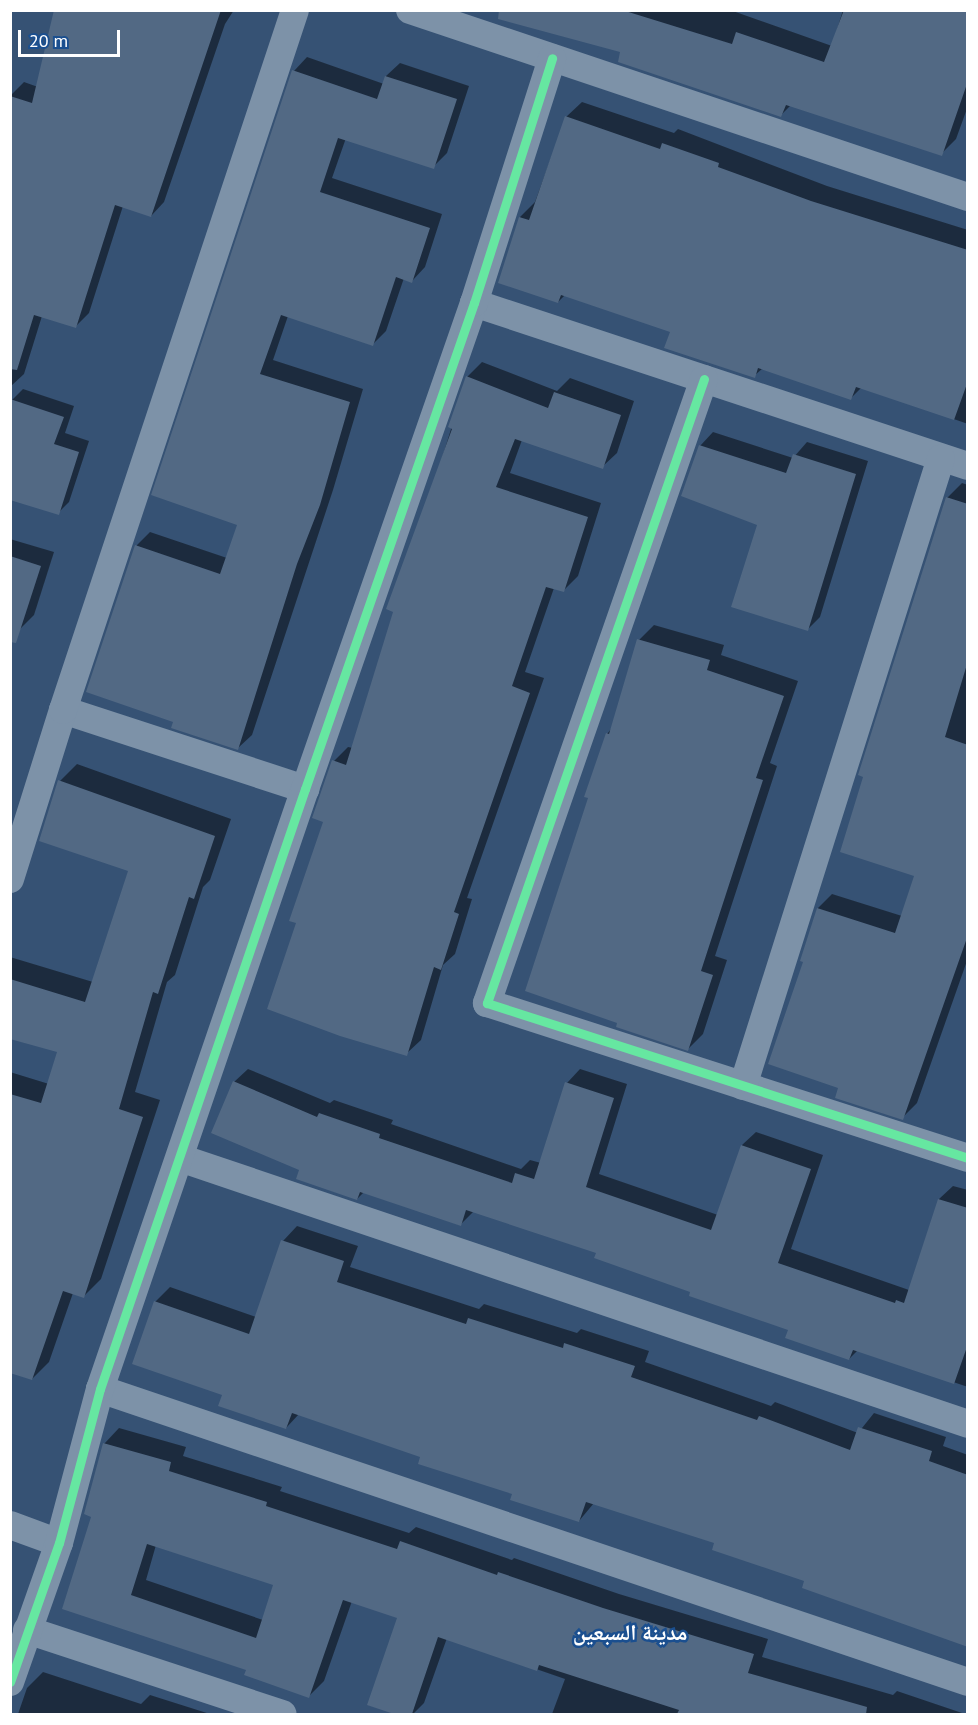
<!DOCTYPE html>
<html>
<head>
<meta charset="utf-8">
<style>
	body { margin:0 }
	#map { position:relative; width:978px; height:1725px; overflow:hidden; background:#365274; font-family:"PT Sans","Noto Naskh Arabic",sans-serif }
	div>[style] { position:absolute }
	.shadow>* { inset:0; background:#0007 }
	.building>* { inset:0; background:#526984 }
	.minor>* { height:28px; margin:-14px; padding:0 14px; transform-origin:14px; border-radius:14px; background:#7d92a8 }
	.cycleway>* { height:9px; margin:-4.5px; padding:0 4.5px; transform-origin:4.5px; border-radius:4.5px; background:#66e7a1 }
	span { translate:-50% -50%; white-space:nowrap; text-align:center; line-height:1.15; -webkit-text-stroke:5px #1b4f8f; paint-order:stroke }
	.district-label { font-size:22px; color:#fff; font-weight:700 }
	.frame { position:absolute; inset:0; border:12px solid #fff; pointer-events:none }
	.scale { position:absolute; left:18px; top:30px; width:102px; height:27px; box-sizing:border-box; border:3px solid #fff; border-top:0; padding-left:8px; font-size:18px; line-height:21px; white-space:nowrap; color:#fff; -webkit-text-stroke:4px #1b4f8f; paint-order:stroke }
</style>
</head>
<body>
<div id="map">
	<div class="shadow">
		<i style="clip-path:polygon(56px 10px,234px 10px,225px 24px,164px 202px,151px 216px,123px 206px,89px 313px,75px 327px,42px 316px,24px 374px,10px 387px,10px 96px,24px 82px,38px 87px)"></i>
		<i style="clip-path:polygon(502px 10px,730px 10px,832px 46px,843px 10px,968px 10px,968px 106px,956px 139px,941px 154px,791px 105px,781px 115px,622px 51px)"></i>
		<i style="clip-path:polygon(307px 57px,384px 84px,386px 76px,400px 63px,469px 86px,447px 153px,433px 167px,346px 138px,332px 178px,442px 214px,425px 267px,412px 281px,404px 278px,386px 331px,372px 345px,288px 316px,273px 360px,363px 389px,333px 490px,252px 735px,238px 748px,175px 721px,88px 691px,137px 545px,150px 532px,227px 558px,238px 524px,294px 71px)"></i>
		<i style="clip-path:polygon(582px 102px,674px 133px,678px 129px,827px 186px,968px 230px,968px 424px,862px 387px,851px 398px,763px 368px,754px 376px,672px 331px,565px 295px,558px 302px,520px 217px,535px 202px,566px 117px)"></i>
		<i style="clip-path:polygon(482px 362px,557px 391px,570px 378px,634px 401px,617px 453px,602px 467px,522px 440px,510px 473px,601px 503px,578px 576px,563px 591px,554px 588px,525px 672px,544px 678px,467px 898px,472px 899px,455px 954px,443px 965px,421px 1040px,406px 1054px,298px 922px,325px 821px,334px 761px,348px 747px,353px 748px,467px 377px)"></i>
		<i style="clip-path:polygon(23px 389px,74px 406px,65px 433px,89px 441px,69px 502px,58px 513px,12px 400px)"></i>
		<i style="clip-path:polygon(713px 432px,793px 458px,807px 442px,868px 461px,820px 617px,807px 630px,759px 524px,700px 446px)"></i>
		<i style="clip-path:polygon(962px 483px,968px 485px,968px 958px,917px 1103px,902px 1118px,840px 1087px,805px 961px,818px 908px,832px 894px,902px 916px,916px 875px,947px 498px)"></i>
		<i style="clip-path:polygon(10px 539px,54px 552px,34px 615px,20px 629px,10px 626px)"></i>
		<i style="clip-path:polygon(654px 625px,724px 645px,721px 655px,798px 681px,770px 763px,777px 766px,715px 956px,727px 960px,703px 1034px,688px 1049px,590px 797px,607px 734px,612px 728px,639px 640px)"></i>
		<i style="clip-path:polygon(77px 764px,231px 819px,210px 880px,203px 887px,175px 975px,167px 982px,135px 1092px,160px 1100px,101px 1279px,84px 1296px,73px 1293px,49px 1362px,32px 1379px,10px 1371px,10px 1072px,49px 1084px,59px 1051px,10px 1037px,10px 957px,93px 982px,129px 870px,60px 781px)"></i>
		<i style="clip-path:polygon(248px 1069px,330px 1103px,334px 1100px,393px 1120px,391px 1124px,521px 1169px,530px 1160px,541px 1163px,567px 1083px,580px 1069px,627px 1084px,599px 1174px,718px 1215px,742px 1145px,756px 1132px,823px 1155px,791px 1249px,909px 1290px,939px 1199px,953px 1186px,968px 1190px,968px 1387px,858px 1350px,849px 1359px,789px 1329px,598px 1252px,474px 1211px,460px 1225px,364px 1192px,357px 1199px,301px 1169px,234px 1082px)"></i>
		<i style="clip-path:polygon(297px 1226px,358px 1246px,350px 1267px,479px 1309px,484px 1304px,577px 1333px,581px 1329px,649px 1351px,645px 1362px,771px 1406px,775px 1402px,858px 1433px,874px 1413px,946px 1437px,943px 1446px,968px 1455px,968px 1645px,716px 1542px,594px 1503px,579px 1521px,422px 1456px,299px 1414px,286px 1428px,223px 1394px,155px 1302px,170px 1287px,256px 1317px,283px 1241px)"></i>
		<i style="clip-path:polygon(evenodd,119px 1428px,186px 1447px,183px 1456px,282px 1487px,280px 1491px,409px 1533px,416px 1527px,512px 1560px,514px 1558px,619px 1594px,768px 1639px,762px 1657px,893px 1695px,897px 1691px,965px 1714px,552px 1714px,565px 1679px,447px 1638px,424px 1703px,413px 1714px,398px 1714px,369px 1705px,399px 1618px,352px 1601px,324px 1681px,309px 1696px,248px 1669px,63px 1608px,93px 1516px,104px 1444px,119px 1428px,156px 1545px,275px 1584px,263px 1620px,146px 1580px,156px 1545px)"></i>
		<i style="clip-path:polygon(43px 1672px,141px 1704px,150px 1695px,210px 1714px,18px 1714px,27px 1688px)"></i>
	</div>
	<div class="building">
		<i style="clip-path:polygon(54px 10px,221px 10px,151px 217px,115px 205px,76px 328px,34px 315px,17px 370px,10px 369px,10px 96px,32px 103px)"></i>
		<i style="clip-path:polygon(499px 10px,622px 10px,732px 44px,736px 32px,824px 62px,844px 10px,968px 10px,968px 81px,942px 156px,786px 105px,781px 117px,618px 62px,620px 52px,498px 19px)"></i>
		<i style="clip-path:polygon(292px 70px,377px 99px,385px 76px,457px 99px,434px 169px,338px 138px,320px 192px,430px 228px,412px 283px,396px 277px,373px 346px,281px 315px,260px 374px,350px 402px,320px 505px,297px 564px,238px 750px,171px 728px,173px 722px,86px 692px,135px 545px,220px 574px,237px 525px,151px 495px)"></i>
		<i style="clip-path:polygon(565px 116px,660px 149px,662px 143px,719px 163px,718px 167px,811px 201px,968px 250px,968px 381px,954px 420px,856px 387px,851px 400px,758px 368px,755px 378px,664px 348px,670px 332px,561px 295px,558px 303px,498px 283px,519px 217px,529px 220px)"></i>
		<i style="clip-path:polygon(466px 376px,548px 408px,554px 392px,621px 415px,603px 469px,515px 439px,496px 487px,588px 517px,564px 592px,546px 587px,512px 686px,530px 693px,454px 912px,459px 914px,441px 970px,434px 967px,407px 1056px,340px 1036px,267px 1009px,296px 923px,289px 921px,323px 822px,312px 818px,332px 760px,346px 765px,393px 612px,386px 609px,452px 429px,448px 427px)"></i>
		<i style="clip-path:polygon(10px 399px,64px 417px,54px 444px,79px 452px,59px 515px,10px 500px)"></i>
		<i style="clip-path:polygon(699px 445px,786px 473px,793px 454px,856px 474px,808px 631px,731px 607px,757px 525px,681px 496px)"></i>
		<i style="clip-path:polygon(946px 497px,968px 504px,968px 661px,945px 737px,968px 745px,968px 935px,903px 1120px,835px 1098px,838px 1088px,768px 1064px,803px 962px,800px 961px,817px 908px,895px 933px,914px 876px,840px 852px,863px 777px,858px 775px)"></i>
		<i style="clip-path:polygon(10px 556px,41px 566px,16px 643px,10px 642px)"></i>
		<i style="clip-path:polygon(637px 639px,710px 660px,707px 670px,784px 696px,756px 778px,763px 780px,701px 971px,713px 975px,688px 1051px,616px 1027px,617px 1023px,525px 991px,588px 798px,584px 797px,606px 733px,609px 734px)"></i>
		<i style="clip-path:polygon(58px 780px,215px 836px,194px 899px,189px 897px,158px 994px,153px 992px,119px 1109px,143px 1117px,84px 1298px,63px 1291px,32px 1380px,10px 1373px,10px 1094px,41px 1103px,57px 1052px,10px 1039px,10px 979px,85px 1002px,128px 871px,39px 841px)"></i>
		<i style="clip-path:polygon(233px 1081px,317px 1117px,319px 1113px,380px 1134px,379px 1138px,512px 1183px,515px 1173px,534px 1179px,565px 1082px,614px 1098px,586px 1187px,711px 1230px,741px 1145px,811px 1169px,778px 1263px,895px 1303px,896px 1300px,904px 1303px,938px 1199px,968px 1208px,968px 1344px,954px 1384px,853px 1350px,849px 1360px,785px 1338px,788px 1330px,689px 1296px,690px 1292px,594px 1258px,596px 1253px,466px 1210px,461px 1226px,360px 1192px,357px 1200px,296px 1179px,299px 1170px,211px 1133px)"></i>
		<i style="clip-path:polygon(281px 1240px,344px 1261px,337px 1282px,466px 1324px,468px 1318px,563px 1348px,564px 1343px,635px 1366px,631px 1377px,757px 1420px,759px 1416px,850px 1450px,858px 1427px,932px 1451px,929px 1461px,968px 1475px,968px 1647px,802px 1588px,804px 1581px,712px 1550px,714px 1543px,586px 1502px,579px 1522px,510px 1500px,512px 1494px,418px 1464px,420px 1457px,292px 1413px,286px 1429px,218px 1406px,222px 1395px,132px 1364px,154px 1301px,249px 1334px)"></i>
		<i style="clip-path:polygon(evenodd,103px 1443px,171px 1462px,169px 1471px,267px 1502px,266px 1506px,397px 1549px,400px 1541px,497px 1575px,498px 1572px,603px 1608px,754px 1654px,748px 1673px,867px 1707px,866px 1714px,677px 1714px,679px 1710px,539px 1665px,537px 1671px,438px 1637px,412px 1714px,394px 1714px,367px 1705px,397px 1618px,343px 1600px,309px 1698px,244px 1675px,246px 1670px,62px 1609px,91px 1517px,84px 1514px,103px 1443px,147px 1544px,273px 1585px,256px 1638px,131px 1595px,147px 1544px)"></i>
	</div>
	<div class="minor">
		<i style="left:410px;top:10px;width:589px;rotate:18.53deg"></i>
		<i style="left:474px;top:303px;width:520px;rotate:18.26deg"></i>
		<i style="left:704px;top:379px;width:661px;rotate:109.18deg"></i>
		<i style="left:487px;top:1003px;width:505px;rotate:17.86deg"></i>
		<i style="left:63px;top:710px;width:255px;rotate:18.1deg"></i>
		<i style="left:10px;top:879px;width:177px;rotate:-72.6deg"></i>
		<i style="left:63px;top:710px;width:737px;rotate:-71.66deg"></i>
		<i style="left:743px;top:1086px;width:658px;rotate:-72.5deg"></i>
		<i style="left:180px;top:1158px;width:832px;rotate:18.65deg"></i>
		<i style="left:100px;top:1389px;width:916px;rotate:18.65deg"></i>
		<i style="left:10px;top:1525px;width:52px;rotate:20.2deg"></i>
		<i style="left:27px;top:1630px;width:269px;rotate:18.2deg"></i>
		<i style="left:10px;top:1682px;width:147px;rotate:-70.6deg"></i>
		<i style="left:59px;top:1543px;width:159px;rotate:-75.1deg"></i>
		<i style="left:100px;top:1389px;width:634px;rotate:-71.14deg"></i>
		<i style="left:305px;top:789px;width:515px;rotate:-70.83deg"></i>
		<i style="left:474px;top:303px;width:257px;rotate:-72.3deg"></i>
	</div>
	<div class="cycleway">
		<i style="left:704px;top:379px;width:661px;rotate:109.18deg"></i>
		<i style="left:487px;top:1003px;width:505px;rotate:17.86deg"></i>
		<i style="left:10px;top:1682px;width:147px;rotate:-70.6deg"></i>
		<i style="left:59px;top:1543px;width:159px;rotate:-75.1deg"></i>
		<i style="left:100px;top:1389px;width:634px;rotate:-71.14deg"></i>
		<i style="left:305px;top:789px;width:515px;rotate:-70.83deg"></i>
		<i style="left:474px;top:303px;width:257px;rotate:-72.3deg"></i>
	</div>
	<div class="district-label">
		<span style="left:630px;top:1633px">مدينة السبعين</span>
	</div>
	<div class="frame"></div>
	<div class="scale">20 m</div>
</div>
</body>
</html>
